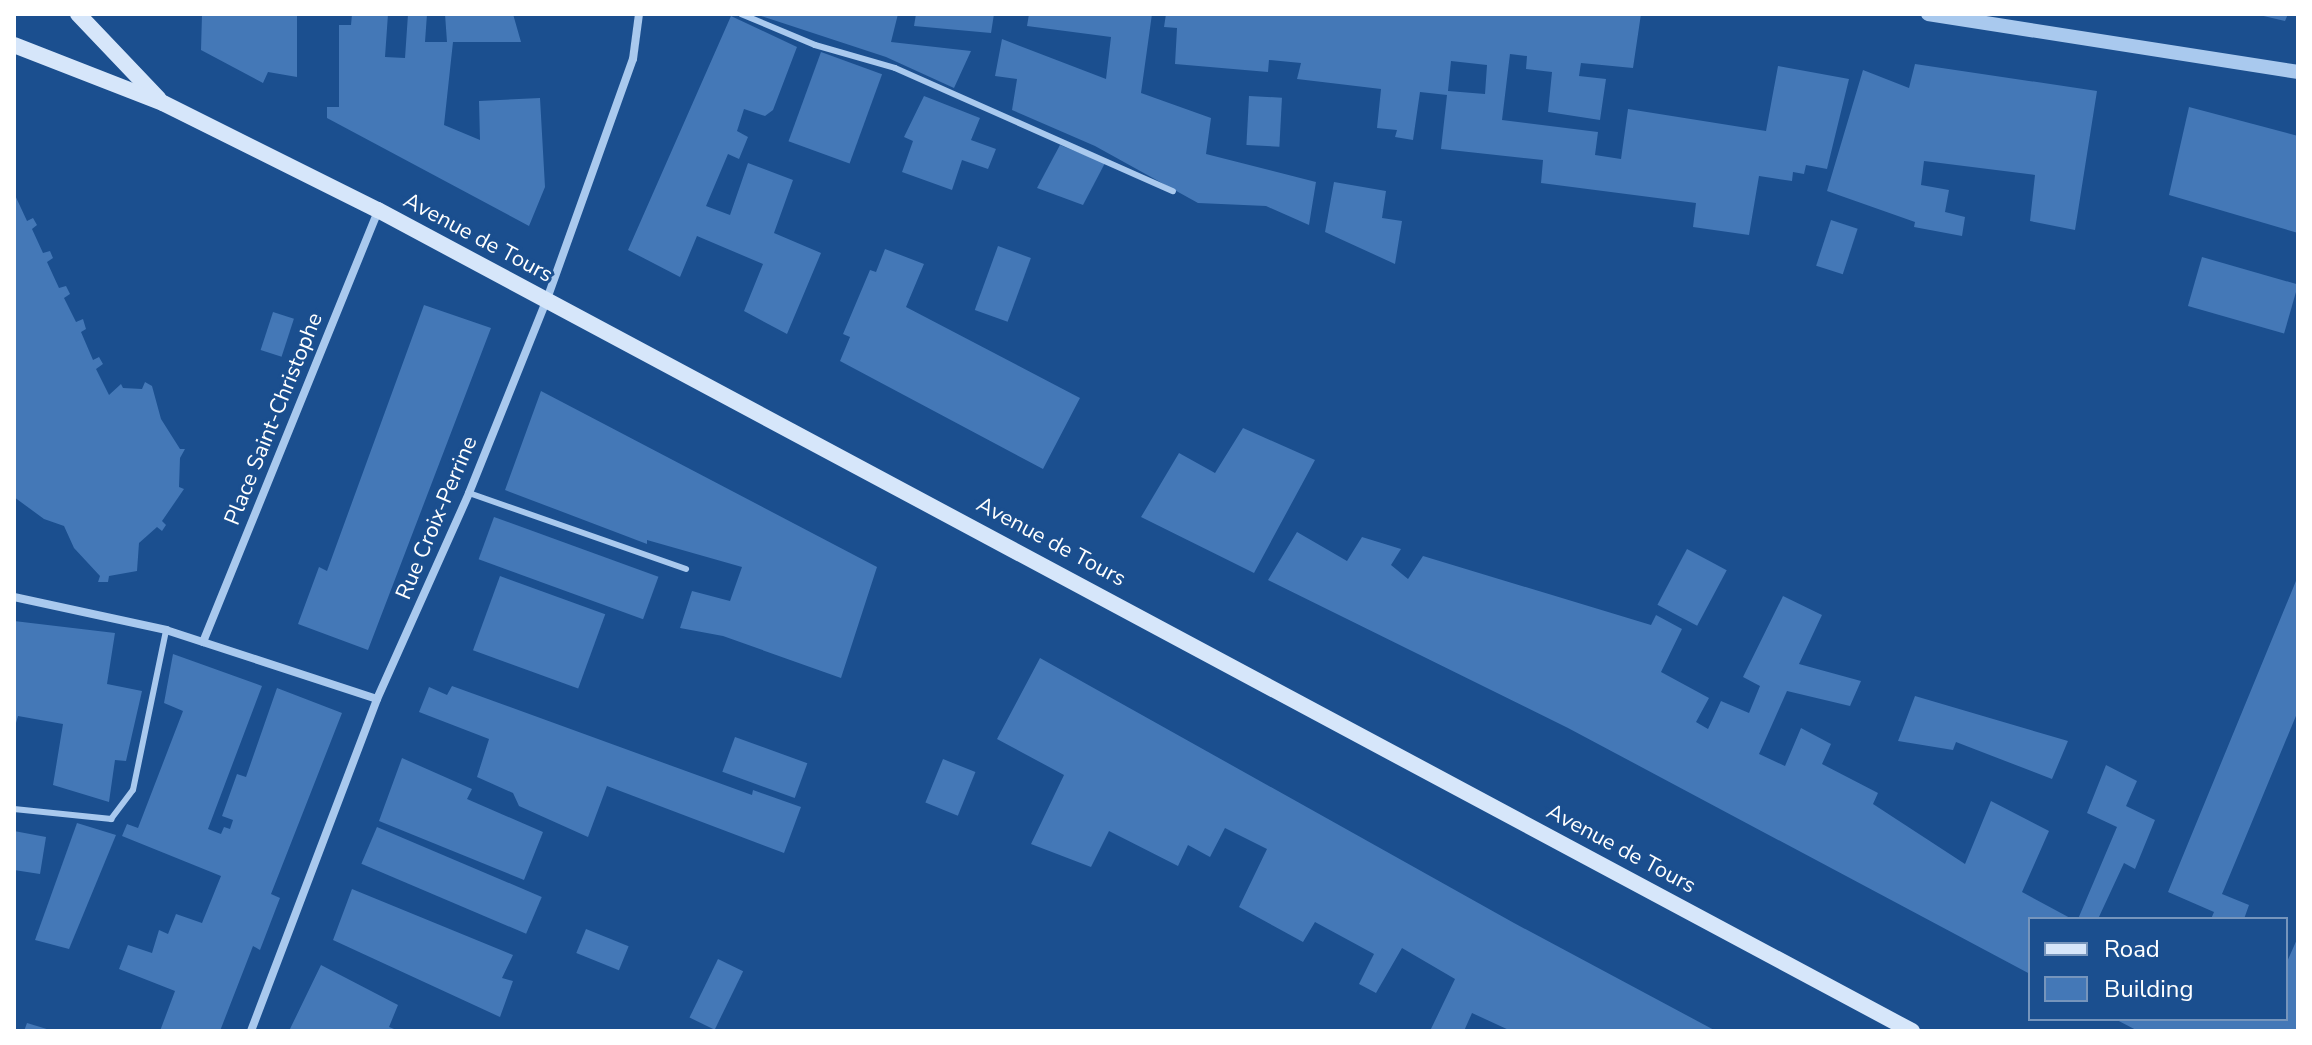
<!DOCTYPE html>
<html>
<head>
<meta charset="utf-8">
<style>
	body { margin:0 }
	#map { position:relative; width:2312px; height:1045px; overflow:hidden; background:#1b4f8f; font-family:"Nunito Sans",sans-serif }
	div>[style] { position:absolute }
	.building>* { inset:0; background:#4478b7; transform-origin:0 0 }
	.service>* { height:6px; margin:-3px; padding:0 3px; transform-origin:3px; border-radius:3px; background:#a9c9ee }
	.minor>* { height:8px; margin:-4px; padding:0 4px; transform-origin:4px; border-radius:4px; background:#a9c9ee }
	.tertiary>* { height:14px; margin:-7px; padding:0 7px; transform-origin:7px; border-radius:7px; background:#a9c9ee }
	.secondary>* { height:16px; margin:-8px; padding:0 8px; transform-origin:8px; border-radius:8px; background:#d6e6fa }
	span { translate:-50% -50%; white-space:nowrap; text-align:center; line-height:1.15; -webkit-text-stroke:6px #1b4f8f; paint-order:stroke }
	.street-label { font-size:22px; color:#fff }
	.frame { position:absolute; inset:0; border:16px solid #fff; pointer-events:none }
	.legend { position:absolute; left:2028px; top:917px; width:260px; height:104px; box-sizing:border-box; background:#1b4f8f; border:2px solid #7695bc; margin:0; padding:10px 14px; list-style:none; font-size:24px; color:#fff }
	.legend li { display:flex; align-items:center; gap:16px; height:40px }
	.legend b { width:40px; border:2px solid #7695bc }
</style>
</head>
<body>
<div id="map">
	<div class="building">
		<i style="clip-path:polygon(202px 14px,297px 14px,297px 77px,268px 72px,263px 83px,201px 50px)"></i>
		<i style="clip-path:polygon(352px 14px,388px 14px,385px 57px,405px 58px,408px 14px,427px 14px,425px 42px,447px 42px,445px 14px,513px 14px,521px 42px,453px 42px,444px 125px,480px 140px,479px 101px,540px 98px,545px 187px,529px 226px,327px 118px,327px 107px,339px 107px,339px 25px,351px 25px)"></i>
		<i style="clip-path:polygon(755px 14px,898px 14px,891px 42px,971px 51px,954px 88px,886px 57px)"></i>
		<i style="clip-path:polygon(916px 14px,994px 14px,991px 33px,914px 26px)"></i>
		<i style="clip-path:polygon(1029px 14px,1152px 14px,1141px 93px,1211px 118px,1206px 154px,1316px 182px,1309px 225px,1266px 206px,1198px 203px,1095px 146px,1012px 110px,1017px 79px,995px 76px,1002px 39px,1106px 79px,1111px 37px,1027px 26px)"></i>
		<i style="clip-path:polygon(evenodd,1166px 14px,1641px 14px,1633px 68px,1581px 63px,1579px 76px,1606px 79px,1600px 120px,1548px 112px,1552px 72px,1526px 69px,1527px 56px,1510px 54px,1502px 120px,1598px 132px,1595px 155px,1621px 159px,1628px 109px,1766px 131px,1778px 66px,1849px 79px,1827px 169px,1806px 165px,1804px 174px,1793px 172px,1792px 181px,1759px 176px,1749px 235px,1693px 227px,1696px 203px,1541px 183px,1543px 160px,1441px 149px,1447px 95px,1420px 92px,1413px 140px,1395px 137px,1397px 130px,1377px 128px,1381px 89px,1297px 79px,1301px 63px,1269px 60px,1268px 72px,1175px 64px,1177px 28px,1164px 27px,1166px 14px,1451px 61px,1487px 65px,1485px 94px,1448px 91px,1451px 61px)"></i>
		<i style="clip-path:polygon(2255px 14px,2288px 14px,2285px 21px)"></i>
		<i style="clip-path:polygon(731px 16px,797px 47px,773px 110px,765px 116px,744px 109px,737px 131px,748px 137px,739px 159px,728px 154px,706px 206px,730px 215px,748px 163px,793px 180px,774px 233px,821px 253px,787px 334px,744px 311px,763px 264px,697px 236px,680px 277px,628px 250px)"></i>
		<i style="left:821px;top:52px;width:65px;height:95px;rotate:20deg"></i>
		<i style="clip-path:polygon(1915px 64px,2097px 91px,2075px 230px,2030px 221px,2035px 175px,1924px 161px,1921px 185px,1949px 190px,1945px 212px,1965px 217px,1962px 236px,1914px 227px,1915px 222px,1827px 191px,1863px 70px,1909px 88px)"></i>
		<i style="clip-path:polygon(924px 96px,980px 118px,971px 140px,996px 149px,988px 169px,962px 160px,952px 190px,902px 172px,913px 141px,904px 137px)"></i>
		<i style="left:1249px;top:96px;width:33px;height:49px;rotate:3deg"></i>
		<i style="clip-path:polygon(2189px 107px,2298px 136px,2298px 233px,2169px 195px)"></i>
		<i style="clip-path:polygon(1060px 145px,1105px 163px,1083px 205px,1037px 188px)"></i>
		<i style="clip-path:polygon(1334px 182px,1386px 191px,1382px 218px,1402px 221px,1395px 264px,1325px 232px)"></i>
		<i style="clip-path:polygon(14px 193px,27px 221px,33px 218px,37px 225px,32px 229px,43px 253px,50px 251px,53px 258px,47px 262px,59px 288px,66px 286px,70px 294px,64px 298px,76px 322px,83px 319px,86px 329px,81px 332px,93px 360px,99px 357px,103px 364px,96px 369px,109px 395px,121px 384px,123px 388px,142px 389px,145px 382px,152px 386px,161px 419px,180px 449px,185px 449px,180px 458px,179px 487px,184px 489px,162px 521px,166px 525px,162px 531px,157px 527px,139px 543px,137px 571px,109px 576px,108px 582px,98px 582px,100px 576px,74px 548px,64px 526px,44px 519px,14px 497px)"></i>
		<i style="left:1831px;top:220px;width:28px;height:48px;rotate:18deg"></i>
		<i style="left:998px;top:246px;width:35px;height:68px;rotate:20deg"></i>
		<i style="clip-path:polygon(885px 249px,924px 264px,906px 307px,1080px 398px,1043px 469px,840px 361px,850px 337px,843px 334px,870px 270px,876px 272px)"></i>
		<i style="left:2202px;top:257px;width:100px;height:51px;rotate:16deg"></i>
		<i style="clip-path:polygon(424px 305px,491px 328px,368px 650px,298px 624px,319px 567px,327px 571px)"></i>
		<i style="left:273px;top:312px;width:22px;height:40px;rotate:18deg"></i>
		<i style="clip-path:polygon(541px 391px,877px 567px,841px 678px,723px 636px,680px 628px,692px 591px,730px 601px,742px 567px,647px 540px,647px 544px,505px 490px)"></i>
		<i style="clip-path:polygon(1243px 428px,1315px 460px,1254px 573px,1141px 517px,1179px 453px,1215px 473px)"></i>
		<i style="left:494px;top:517px;width:175px;height:45px;rotate:20deg"></i>
		<i style="clip-path:polygon(1297px 532px,1347px 561px,1362px 537px,1401px 549px,1391px 565px,1408px 579px,1423px 556px,1651px 625px,1656px 615px,1682px 629px,1661px 672px,1709px 698px,1696px 722px,1708px 729px,1721px 701px,1749px 713px,1760px 686px,1743px 677px,1783px 596px,1822px 615px,1799px 664px,1861px 681px,1850px 706px,1787px 691px,1759px 754px,1785px 766px,1801px 728px,1831px 744px,1822px 764px,1878px 793px,1873px 804px,1965px 864px,1991px 801px,2049px 831px,2022px 892px,2072px 919px,2030px 919px,2030px 974px,1568px 728px,1268px 580px)"></i>
		<i style="left:1687px;top:549px;width:45px;height:63px;rotate:28deg"></i>
		<i style="left:500px;top:576px;width:112px;height:79px;rotate:20deg"></i>
		<i style="clip-path:polygon(2298px 576px,2298px 711px,2222px 894px,2249px 905px,2244px 919px,2211px 919px,2214px 912px,2168px 892px)"></i>
		<i style="clip-path:polygon(14px 621px,115px 633px,107px 684px,142px 691px,126px 761px,115px 760px,109px 802px,53px 785px,63px 724px,18px 716px,14px 730px)"></i>
		<i style="clip-path:polygon(173px 654px,262px 686px,208px 829px,221px 834px,224px 827px,230px 829px,233px 820px,222px 816px,237px 774px,246px 777px,277px 688px,342px 713px,271px 894px,280px 898px,260px 950px,253px 946px,220px 1031px,160px 1031px,175px 991px,119px 969px,128px 945px,152px 953px,159px 930px,168px 934px,176px 914px,202px 923px,221px 876px,122px 836px,127px 824px,138px 828px,183px 711px,164px 703px)"></i>
		<i style="clip-path:polygon(1040px 658px,1514px 923px,1716px 1031px,1511px 1031px,1472px 1013px,1464px 1031px,1430px 1031px,1455px 979px,1402px 948px,1376px 993px,1359px 984px,1374px 954px,1315px 922px,1303px 942px,1239px 907px,1267px 849px,1225px 828px,1210px 857px,1188px 845px,1178px 866px,1109px 831px,1091px 867px,1031px 844px,1064px 775px,997px 739px)"></i>
		<i style="clip-path:polygon(452px 686px,752px 795px,753px 790px,801px 807px,784px 853px,607px 786px,588px 837px,519px 806px,513px 793px,477px 777px,489px 739px,419px 712px,429px 687px,447px 695px)"></i>
		<i style="clip-path:polygon(1915px 696px,2068px 741px,2052px 779px,1956px 742px,1953px 750px,1898px 741px)"></i>
		<i style="left:735px;top:737px;width:77px;height:37px;rotate:20deg"></i>
		<i style="clip-path:polygon(402px 758px,472px 789px,467px 799px,543px 832px,524px 880px,379px 821px)"></i>
		<i style="left:943px;top:759px;width:35px;height:47px;rotate:22deg"></i>
		<i style="clip-path:polygon(2106px 765px,2137px 781px,2126px 806px,2155px 820px,2135px 869px,2124px 863px,2098px 919px,2078px 919px,2117px 827px,2087px 813px)"></i>
		<i style="clip-path:polygon(77px 823px,116px 835px,69px 949px,35px 940px)"></i>
		<i style="left:377px;top:827px;width:179px;height:40px;rotate:23deg"></i>
		<i style="clip-path:polygon(14px 831px,46px 837px,40px 874px,14px 870px)"></i>
		<i style="clip-path:polygon(352px 889px,513px 955px,502px 978px,513px 981px,500px 1017px,333px 940px)"></i>
		<i style="left:586px;top:929px;width:46px;height:26px;rotate:22deg"></i>
		<i style="clip-path:polygon(2298px 937px,2298px 1031px,2138px 1031px,2115px 1019px,2286px 1019px,2286px 964px)"></i>
		<i style="left:718px;top:959px;width:28px;height:65px;rotate:26deg"></i>
		<i style="clip-path:polygon(321px 965px,398px 1005px,389px 1027px,399px 1031px,289px 1031px)"></i>
		<i style="clip-path:polygon(27px 1023px,50px 1030px,50px 1031px,24px 1031px)"></i>
	</div>
	<div class="service">
		<i style="left:741px;top:14px;width:80px;rotate:22.7deg"></i>
		<i style="left:815px;top:45px;width:83px;rotate:16deg"></i>
		<i style="left:895px;top:68px;width:304px;rotate:23.9deg"></i>
		<i style="left:469px;top:493px;width:230px;rotate:19.3deg"></i>
		<i style="left:14px;top:809px;width:98px;rotate:5.9deg"></i>
		<i style="left:111px;top:819px;width:36px;rotate:-53deg"></i>
		<i style="left:133px;top:790px;width:163px;rotate:-78.3deg"></i>
	</div>
	<div class="minor">
		<i style="left:14px;top:597px;width:156px;rotate:12.2deg"></i>
		<i style="left:166px;top:630px;width:222px;rotate:18.1deg"></i>
		<i style="left:203px;top:642px;width:466px;rotate:-67.9deg"></i>
		<i style="left:251px;top:1031px;width:355px;rotate:-69.2deg"></i>
		<i style="left:377px;top:699px;width:226px;rotate:-65.9deg"></i>
		<i style="left:469px;top:493px;width:209px;rotate:-68.1deg"></i>
		<i style="left:547px;top:299px;width:255px;rotate:-70.3deg"></i>
		<i style="left:633px;top:59px;width:45px;rotate:-82.4deg"></i>
	</div>
	<div class="tertiary">
		<i style="left:1928px;top:14px;width:375px;rotate:8.9deg"></i>
	</div>
	<div class="secondary">
		<i style="left:78px;top:14px;width:117px;rotate:46.4deg"></i>
		<i style="left:14px;top:45px;width:160px;rotate:21.3deg"></i>
		<i style="left:163px;top:103px;width:240px;rotate:26.5deg"></i>
		<i style="left:378px;top:210px;width:1740px;rotate:28.16deg"></i>
	</div>
	<div class="street-label">
		<span style="left:478px;top:238px;rotate:28deg">Avenue de Tours</span>
		<span style="left:274px;top:419px;rotate:-68deg">Place Saint-Christophe</span>
		<span style="left:437px;top:518px;rotate:-67deg">Rue Croix-Perrine</span>
		<span style="left:1051px;top:542px;rotate:28deg">Avenue de Tours</span>
		<span style="left:1621px;top:849px;rotate:28deg">Avenue de Tours</span>
	</div>
	<div class="frame"></div>
	<ul class="legend">
	<li><b style="height:10px;background:#d6e6fa"></b>Road</li>
	<li><b style="height:22px;background:#4478b7"></b>Building</li>
	</ul>
</div>
</body>
</html>
